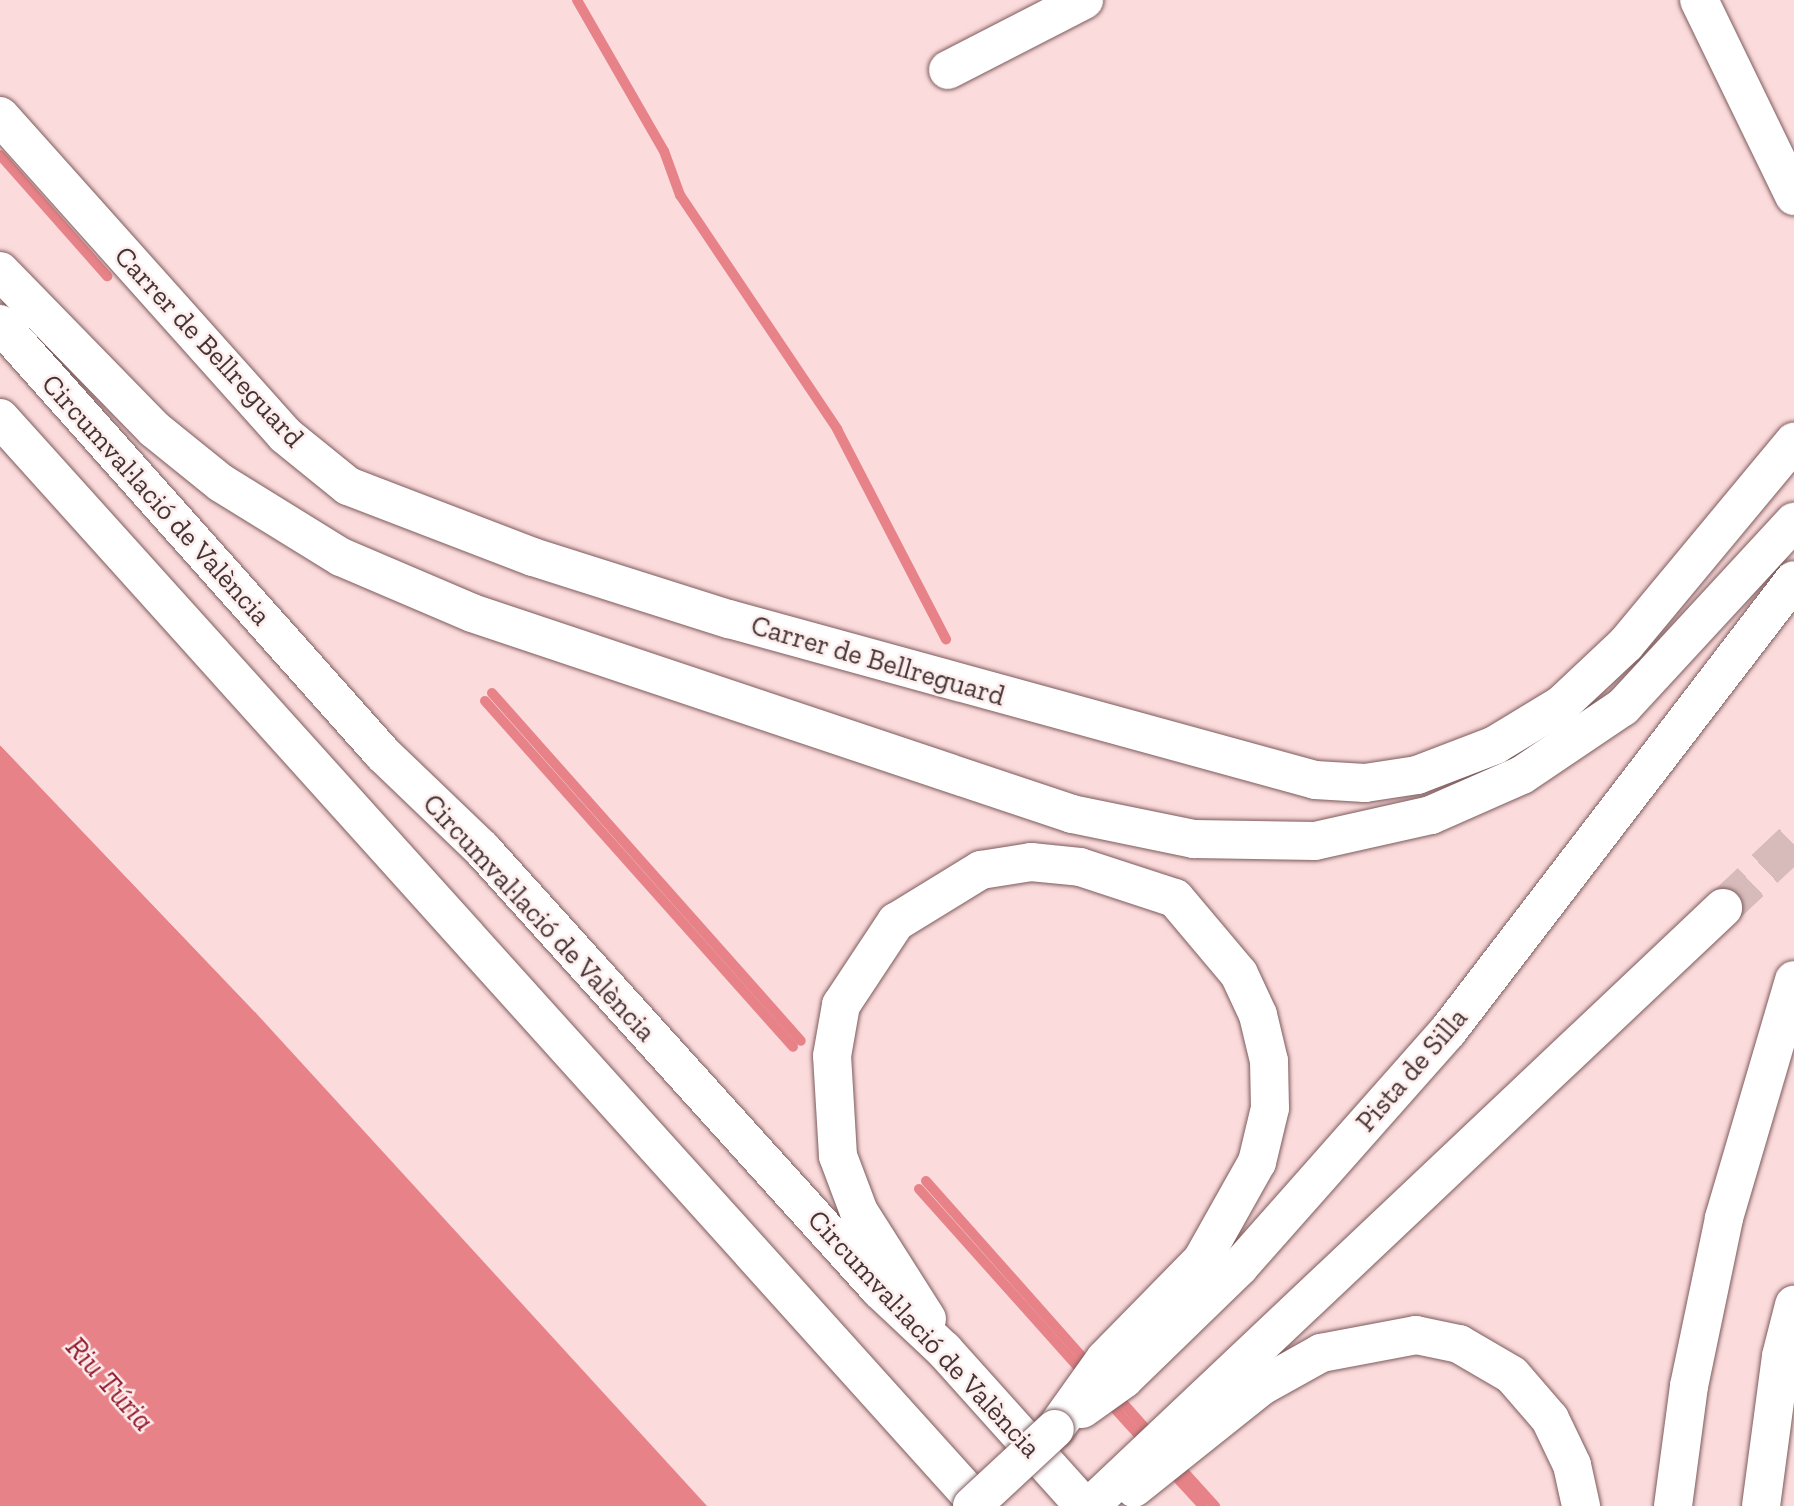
<!DOCTYPE html>
<html>
<head>
<meta charset="utf-8">
<style>
	body { margin:0 }
	#map { position:relative; width:1794px; height:1506px; overflow:hidden; background:#fcdbdc; font-family:"Zilla Slab",serif }
	div>[style] { position:absolute }
	.water>* { inset:0; background:#e78388 }
	.pier>* { inset:0; background:#fcdbdc }
	.stream>* { height:10px; margin:-5px; padding:0 5px; transform-origin:5px; border-radius:5px; background:#e78388 }
	.highway-tunnel>* { height:38px; margin-top:-19px; transform-origin:0; background:repeating-linear-gradient(90deg,#d7baba 0 38px,transparent 0 57px) }
	.roads { filter:drop-shadow(0 0 2px #7d5b5c) drop-shadow(0 0 2px #7d5b5c) }
	.minor>* { height:38px; margin:-19px; padding:0 19px; transform-origin:19px; border-radius:19px; background:#fff }
	.highway>* { height:38px; margin:-19px; padding:0 19px; transform-origin:19px; border-radius:19px; background:#fff }
	.bridges { filter:drop-shadow(0 0 2px #7d5b5c) drop-shadow(0 0 2px #7d5b5c) }
	.highway-bridge>* { height:38px; margin:-19px; padding:0 19px; transform-origin:19px; border-radius:19px; background:#fff }
	span { translate:-50% -50%; white-space:nowrap; text-align:center; line-height:1.15; -webkit-text-stroke:5px #feeded; paint-order:stroke }
	.street-label { font-size:28px; color:#433434 }
	.water-label { font-size:30px; color:#941e32; font-style:italic }
</style>
</head>
<body>
<div id="map">
	<div class="water">
		<i style="clip-path:polygon(0 745px,255px 1012px,707px 1506px,0 1506px)"></i>
	</div>
	<div class="pier">
		<i style="clip-path:polygon(0 742px,257px 1010px,255px 1012px,0 745px)"></i>
	</div>
	<div class="stream">
		<i style="left:577px;top:0;width:174px;rotate:60.1deg"></i>
		<i style="left:664px;top:151px;width:47px;rotate:70deg"></i>
		<i style="left:680px;top:195px;width:282px;rotate:56.1deg"></i>
		<i style="left:837px;top:429px;width:237px;rotate:62.6deg"></i>
		<i style="left:0;top:155px;width:162px;rotate:48.5deg"></i>
		<i style="left:492px;top:693px;width:465px;rotate:48.4deg"></i>
		<i style="left:485px;top:701px;width:463px;rotate:48.3deg"></i>
		<i style="left:926px;top:1181px;width:250px;rotate:48.4deg"></i>
		<i style="left:919px;top:1189px;width:251px;rotate:48.2deg"></i>
		<i style="left:1114px;top:1393px;width:62px;rotate:48.3deg"></i>
		<i style="left:1106px;top:1399px;width:61px;rotate:47.7deg"></i>
		<i style="left:1177px;top:1464px;width:57px;rotate:47.9deg"></i>
		<i style="left:1169px;top:1469px;width:50px;rotate:47.4deg"></i>
	</div>
	<div class="highway-tunnel">
		<i style="left:1723px;top:908px;width:98px;rotate:-43.3deg"></i>
	</div>
	<div class="roads">
		<div class="minor">
			<i style="left:1699px;top:0;width:218px;rotate:64.1deg"></i>
			<i style="left:948px;top:70px;width:153px;rotate:-27.2deg"></i>
			<i style="left:0;top:116px;width:428px;rotate:48.2deg"></i>
			<i style="left:285px;top:435px;width:81px;rotate:39deg"></i>
			<i style="left:348px;top:486px;width:198px;rotate:21deg"></i>
			<i style="left:533px;top:557px;width:206px;rotate:17.6deg"></i>
			<i style="left:729px;top:619px;width:608px;rotate:15.36deg"></i>
			<i style="left:1315px;top:780px;width:50px;rotate:3.4deg"></i>
			<i style="left:1365px;top:783px;width:53px;rotate:-8.7deg"></i>
			<i style="left:1417px;top:775px;width:84px;rotate:-21deg"></i>
			<i style="left:1495px;top:745px;width:77px;rotate:-31.2deg"></i>
			<i style="left:1561px;top:705px;width:89px;rotate:-43.2deg"></i>
			<i style="left:1626px;top:644px;width:263px;rotate:-50.3deg"></i>
		</div>
		<div class="highway">
			<i style="left:0;top:271px;width:221px;rotate:45.7deg"></i>
			<i style="left:154px;top:429px;width:86px;rotate:38.9deg"></i>
			<i style="left:221px;top:483px;width:141px;rotate:31.7deg"></i>
			<i style="left:341px;top:557px;width:142px;rotate:23.1deg"></i>
			<i style="left:472px;top:613px;width:633px;rotate:18.52deg"></i>
			<i style="left:1072px;top:814px;width:125px;rotate:11.6deg"></i>
			<i style="left:1194px;top:839px;width:121px;rotate:0.9deg"></i>
			<i style="left:1315px;top:841px;width:119px;rotate:-12.6deg"></i>
			<i style="left:1431px;top:815px;width:99px;rotate:-23.7deg"></i>
			<i style="left:1522px;top:775px;width:122px;rotate:-34deg"></i>
			<i style="left:1623px;top:707px;width:252px;rotate:-47.3deg"></i>
			<i style="left:0;top:324px;width:576px;rotate:48.31deg"></i>
			<i style="left:383px;top:754px;width:137px;rotate:43.8deg"></i>
			<i style="left:482px;top:849px;width:594px;rotate:47.93deg"></i>
			<i style="left:880px;top:1290px;width:88px;rotate:43.2deg"></i>
			<i style="left:944px;top:1350px;width:210px;rotate:48.1deg"></i>
			<i style="left:0;top:418px;width:1464px;rotate:47.99deg"></i>
			<i style="left:927px;top:1319px;width:127px;rotate:-122.4deg"></i>
			<i style="left:859px;top:1212px;width:60px;rotate:-110.6deg"></i>
			<i style="left:838px;top:1156px;width:100px;rotate:-93.4deg"></i>
			<i style="left:832px;top:1056px;width:52px;rotate:-80deg"></i>
			<i style="left:841px;top:1005px;width:100px;rotate:-56.5deg"></i>
			<i style="left:896px;top:922px;width:100px;rotate:-31.5deg"></i>
			<i style="left:981px;top:870px;width:51px;rotate:-9.1deg"></i>
			<i style="left:1031px;top:862px;width:49px;rotate:5.8deg"></i>
			<i style="left:1080px;top:867px;width:100px;rotate:18.1deg"></i>
			<i style="left:1175px;top:898px;width:99px;rotate:49.9deg"></i>
			<i style="left:1239px;top:974px;width:45px;rotate:65.1deg"></i>
			<i style="left:1258px;top:1015px;width:47px;rotate:76.6deg"></i>
			<i style="left:1269px;top:1061px;width:47px;rotate:88.8deg"></i>
			<i style="left:1270px;top:1108px;width:56px;rotate:103.5deg"></i>
			<i style="left:1257px;top:1162px;width:112px;rotate:119.3deg"></i>
			<i style="left:1202px;top:1260px;width:139px;rotate:134.4deg"></i>
			<i style="left:1105px;top:1359px;width:86px;rotate:125.5deg"></i>
			<i style="left:1082px;top:1409px;width:52px;rotate:-35.5deg"></i>
			<i style="left:1124px;top:1379px;width:162px;rotate:-44.2deg"></i>
			<i style="left:1240px;top:1266px;width:314px;rotate:-48.5deg"></i>
			<i style="left:1448px;top:1031px;width:568px;rotate:-52.51deg"></i>
			<i style="left:1134px;top:1488px;width:164px;rotate:-38.6deg"></i>
			<i style="left:1262px;top:1386px;width:68px;rotate:-29.2deg"></i>
			<i style="left:1321px;top:1353px;width:97px;rotate:-10.7deg"></i>
			<i style="left:1416px;top:1335px;width:44px;rotate:11.8deg"></i>
			<i style="left:1459px;top:1344px;width:61px;rotate:30.3deg"></i>
			<i style="left:1512px;top:1375px;width:58px;rotate:49.2deg"></i>
			<i style="left:1550px;top:1419px;width:51px;rotate:64.4deg"></i>
			<i style="left:1572px;top:1465px;width:42px;rotate:77.6deg"></i>
			<i style="left:1090px;top:1506px;width:871px;rotate:-43.37deg"></i>
			<i style="left:1673px;top:1506px;width:121px;rotate:-82.4deg"></i>
			<i style="left:1689px;top:1386px;width:172px;rotate:-78.2deg"></i>
			<i style="left:1724px;top:1218px;width:248px;rotate:-73.6deg"></i>
			<i style="left:1761px;top:1506px;width:151px;rotate:-82.4deg"></i>
			<i style="left:1781px;top:1356px;width:53px;rotate:-75.7deg"></i>
		</div>
	</div>
	<div class="bridges">
		<div class="highway-bridge">
			<i style="left:972px;top:1506px;width:113px;rotate:-42.9deg"></i>
		</div>
	</div>
	<div class="street-label">
		<span style="left:209px;top:347px;rotate:47deg">Carrer de Bellreguard</span>
		<span style="left:156px;top:500px;rotate:48deg">Circumval·lació de València</span>
		<span style="left:878px;top:661px;rotate:16deg">Carrer de Bellreguard</span>
		<span style="left:539px;top:918px;rotate:47deg">Circumval·lació de València</span>
		<span style="left:1412px;top:1070px;rotate:-49deg">Pista de Silla</span>
		<span style="left:924px;top:1334px;rotate:47deg">Circumval·lació de València</span>
	</div>
	<div class="water-label">
		<span style="left:110px;top:1384px;rotate:48deg">Riu Túria</span>
	</div>
</div>
</body>
</html>
